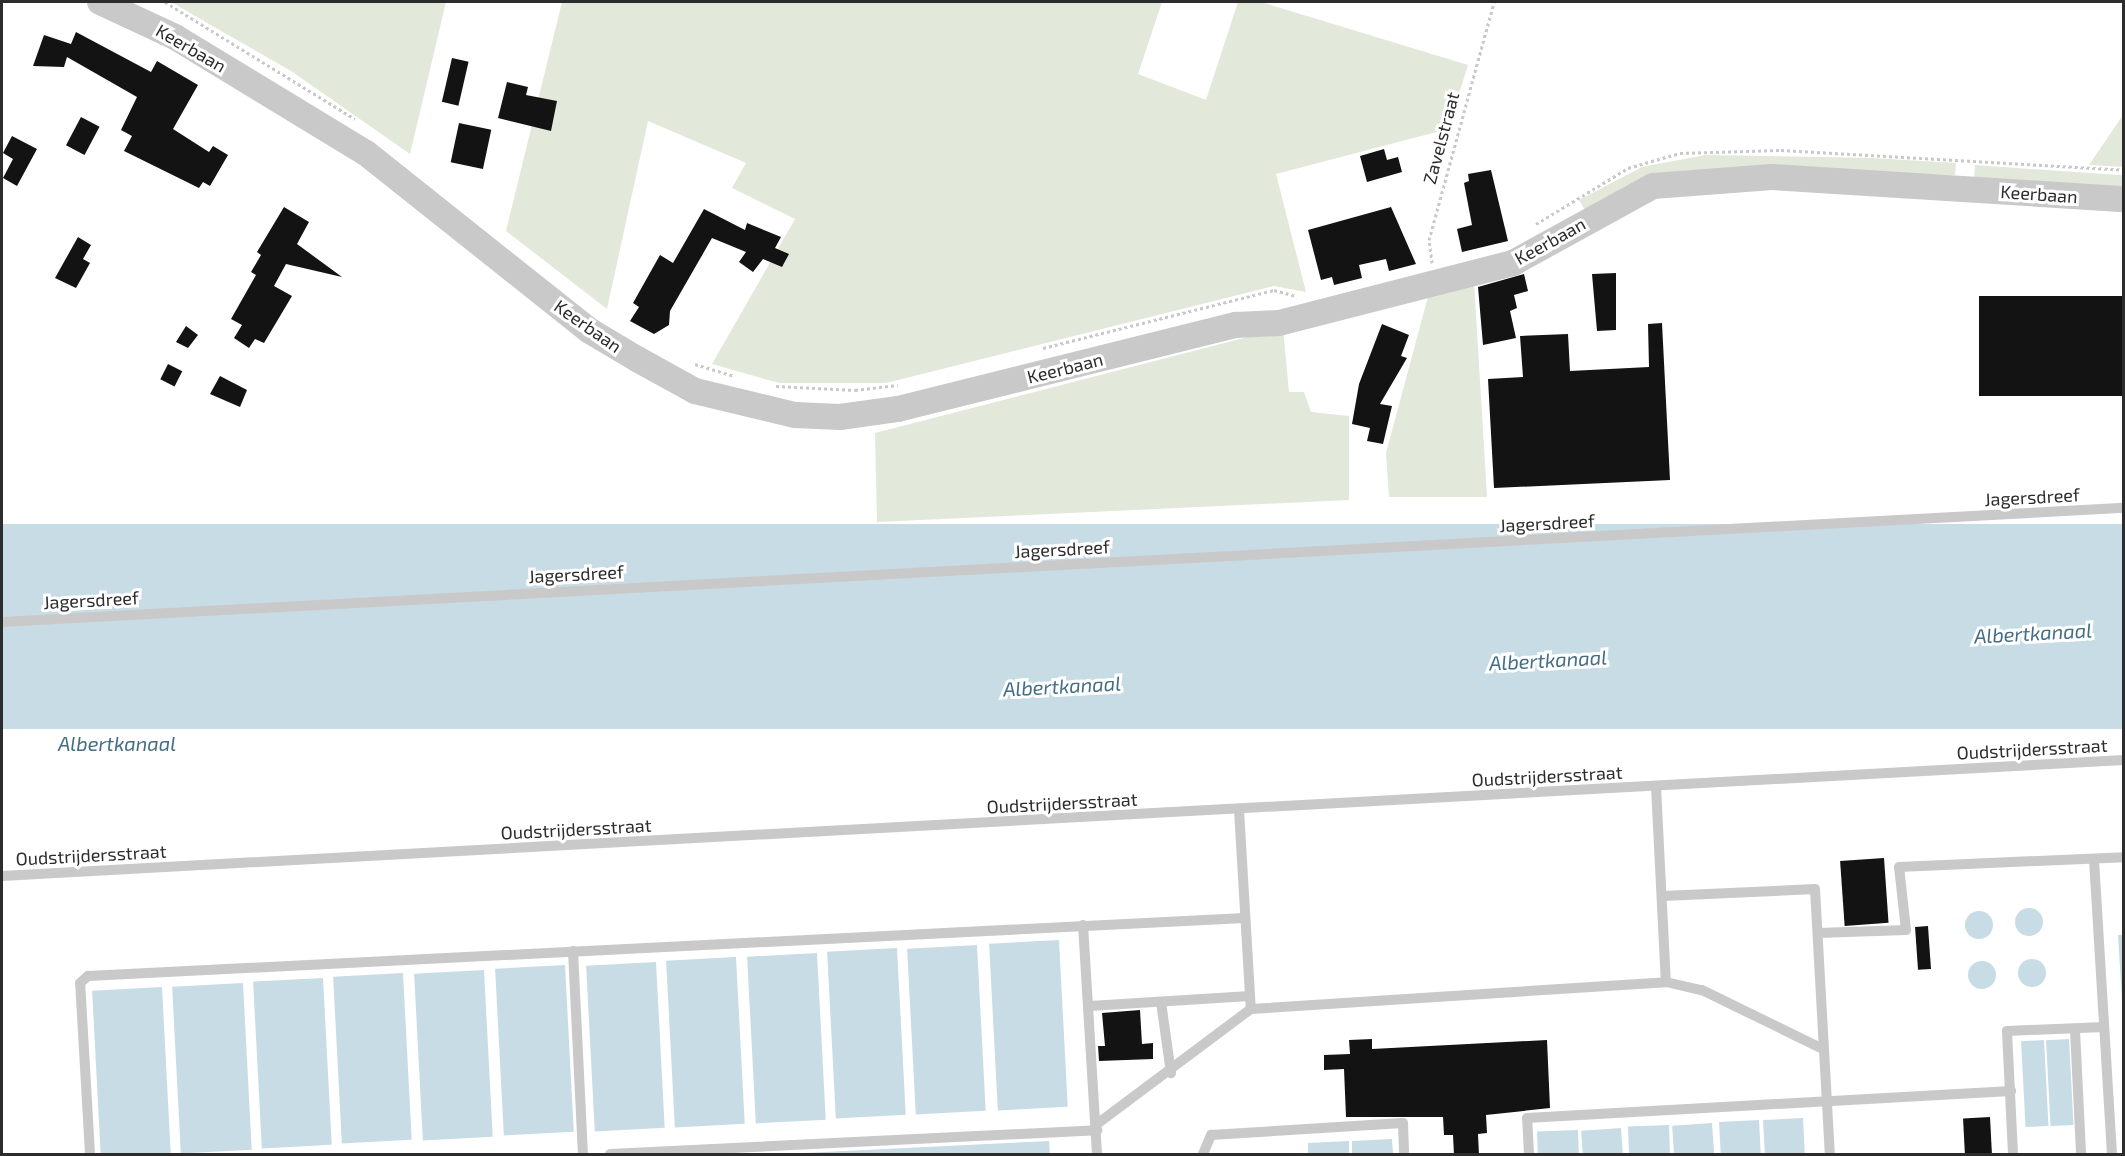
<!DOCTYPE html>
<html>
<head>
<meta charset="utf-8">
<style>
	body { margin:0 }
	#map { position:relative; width:2125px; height:1156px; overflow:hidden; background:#fff; font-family:"Exo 2",sans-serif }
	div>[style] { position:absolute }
	.green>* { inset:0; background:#e2e8da; transform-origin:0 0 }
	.water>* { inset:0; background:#c8dce6; transform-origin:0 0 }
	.round { border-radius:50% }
	.building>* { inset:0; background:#131313; transform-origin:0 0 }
	.path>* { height:3px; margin-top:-1.5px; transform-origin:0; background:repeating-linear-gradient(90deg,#c9c9c9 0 3px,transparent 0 6px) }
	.service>* { height:10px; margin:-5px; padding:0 5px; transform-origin:5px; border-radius:5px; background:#c9c9c9 }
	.tertiary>* { height:26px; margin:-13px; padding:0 13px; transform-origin:13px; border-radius:13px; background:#c9c9c9 }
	span { translate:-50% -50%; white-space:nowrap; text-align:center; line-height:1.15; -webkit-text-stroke:6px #fff; paint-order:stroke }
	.street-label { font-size:18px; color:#2c2c2c }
	.water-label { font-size:20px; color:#446d84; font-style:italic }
	.frame { position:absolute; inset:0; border:3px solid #2c2c2c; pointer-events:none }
</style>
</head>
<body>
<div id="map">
	<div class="green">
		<i style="clip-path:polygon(171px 2px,446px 2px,410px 154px,291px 71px)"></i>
		<i style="clip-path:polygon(562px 2px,1162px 2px,1138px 74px,1206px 100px,1238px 2px,1261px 2px,1468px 65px,1448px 129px,1276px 174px,1306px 292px,1274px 286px,886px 383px,779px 383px,712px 364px,795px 219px,732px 188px,746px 163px,648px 121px,607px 309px,506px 231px)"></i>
		<i style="clip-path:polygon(2123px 115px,2123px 167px,2089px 165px)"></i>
		<i style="clip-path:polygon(1705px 155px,1872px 158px,1956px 163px,1955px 175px,1690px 170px,1669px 173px,1585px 210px,1579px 200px,1642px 167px)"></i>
		<i style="left:1975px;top:165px;width:148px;height:13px;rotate:4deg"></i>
		<i style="clip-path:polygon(1474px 282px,1487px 497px,1389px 497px,1386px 453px,1429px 293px)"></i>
		<i style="clip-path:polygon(1283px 328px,1289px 392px,1304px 392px,1311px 412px,1349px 416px,1349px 500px,877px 522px,875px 433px)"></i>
	</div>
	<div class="water">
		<i style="left:2123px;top:524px;width:205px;height:2124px;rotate:90deg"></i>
		<i class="round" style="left:2015px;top:908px;width:28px;height:28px"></i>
		<i class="round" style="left:1965px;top:911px;width:28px;height:28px"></i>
		<i style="clip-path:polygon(2118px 935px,2123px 935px,2123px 1017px)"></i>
		<i style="left:1059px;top:940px;width:167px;height:70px;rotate:87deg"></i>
		<i style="left:977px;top:945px;width:166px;height:70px;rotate:87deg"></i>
		<i style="left:897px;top:948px;width:167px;height:70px;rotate:87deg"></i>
		<i style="left:817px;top:953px;width:167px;height:70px;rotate:87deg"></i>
		<i style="left:736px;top:957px;width:167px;height:70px;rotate:87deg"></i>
		<i class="round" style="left:2018px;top:959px;width:28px;height:28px"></i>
		<i class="round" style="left:1968px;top:961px;width:28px;height:28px"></i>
		<i style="left:656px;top:962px;width:166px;height:70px;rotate:87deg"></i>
		<i style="left:565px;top:965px;width:167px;height:70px;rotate:87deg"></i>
		<i style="left:484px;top:970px;width:167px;height:70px;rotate:87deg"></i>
		<i style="left:403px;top:973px;width:167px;height:70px;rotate:87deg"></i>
		<i style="left:323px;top:978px;width:167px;height:70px;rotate:87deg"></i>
		<i style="left:243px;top:983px;width:167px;height:71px;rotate:87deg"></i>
		<i style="left:162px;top:987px;width:167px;height:70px;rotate:87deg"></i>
		<i style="left:2069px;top:1039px;width:86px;height:23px;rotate:87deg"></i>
		<i style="left:2044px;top:1040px;width:86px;height:23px;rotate:87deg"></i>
		<i style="left:1803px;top:1118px;width:36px;height:40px;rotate:87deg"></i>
		<i style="left:1759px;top:1120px;width:34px;height:40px;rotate:87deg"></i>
		<i style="left:1712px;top:1123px;width:31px;height:40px;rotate:86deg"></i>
		<i style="left:1669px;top:1125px;width:29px;height:41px;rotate:88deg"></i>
		<i style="left:1621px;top:1128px;width:26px;height:40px;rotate:86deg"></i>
		<i style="left:1578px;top:1130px;width:24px;height:41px;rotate:88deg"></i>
		<i style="clip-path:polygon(1392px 1139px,1393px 1154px,1352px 1154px,1352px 1141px)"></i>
		<i style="clip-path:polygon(1049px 1141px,1050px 1154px,783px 1154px)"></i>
		<i style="clip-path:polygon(1349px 1141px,1349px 1154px,1308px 1154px,1308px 1143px)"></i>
	</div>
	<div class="building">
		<i style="clip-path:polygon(76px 32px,151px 72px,157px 61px,198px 85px,173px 129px,209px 152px,213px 146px,228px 155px,210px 186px,203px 182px,199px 188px,124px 151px,132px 136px,121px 130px,137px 97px,67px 57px,64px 67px,33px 66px,44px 35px,71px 44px)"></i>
		<i style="left:452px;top:58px;width:17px;height:45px;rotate:13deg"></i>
		<i style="clip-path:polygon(507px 82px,528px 87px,526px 95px,557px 101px,551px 131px,498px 118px)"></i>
		<i style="left:81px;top:117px;width:21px;height:32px;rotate:28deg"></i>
		<i style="left:459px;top:123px;width:33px;height:40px;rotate:12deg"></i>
		<i style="clip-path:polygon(12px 136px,37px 149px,17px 186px,3px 178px,13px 159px,3px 153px)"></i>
		<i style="clip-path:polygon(1384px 149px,1387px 160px,1398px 157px,1402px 172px,1367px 182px,1360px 156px)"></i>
		<i style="clip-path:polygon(1491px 170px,1508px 241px,1462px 252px,1457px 229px,1472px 225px,1464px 183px,1469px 181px,1468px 174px)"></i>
		<i style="clip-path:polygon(284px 207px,309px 222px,297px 244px,342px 277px,286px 264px,274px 286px,292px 296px,264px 343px,255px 339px,249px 348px,234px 338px,242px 325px,231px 319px,256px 275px,251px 272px,261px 255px,257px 252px)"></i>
		<i style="clip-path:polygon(1391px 207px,1416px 264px,1389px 271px,1386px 259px,1359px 265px,1362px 278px,1334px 285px,1332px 277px,1321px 280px,1308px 230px)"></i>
		<i style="clip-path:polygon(704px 209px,745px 230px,747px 223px,781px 237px,775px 248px,789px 254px,782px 267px,763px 259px,753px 272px,739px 262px,746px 252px,712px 238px,670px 311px,669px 325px,654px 334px,630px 321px,639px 307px,633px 303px,660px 255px,673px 263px)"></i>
		<i style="clip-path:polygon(78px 237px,91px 245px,83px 259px,90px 263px,76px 288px,55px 278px)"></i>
		<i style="clip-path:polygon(1616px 273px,1616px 330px,1597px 331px,1592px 274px)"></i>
		<i style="clip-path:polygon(1524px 274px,1528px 291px,1514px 295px,1517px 308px,1510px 311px,1516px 338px,1483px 345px,1478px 287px)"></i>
		<i style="left:2124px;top:296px;width:100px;height:145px;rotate:90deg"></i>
		<i style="clip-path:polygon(1662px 323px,1670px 480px,1494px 488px,1488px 379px,1523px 377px,1520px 336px,1568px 334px,1570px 371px,1649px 367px,1648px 324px)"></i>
		<i style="clip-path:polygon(1382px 324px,1409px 335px,1401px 356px,1407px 358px,1380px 404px,1392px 406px,1383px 444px,1367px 441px,1370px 428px,1352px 424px,1359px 384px)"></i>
		<i style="clip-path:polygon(186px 326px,198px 335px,188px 348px,176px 342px)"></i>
		<i style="left:168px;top:364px;width:16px;height:17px;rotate:27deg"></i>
		<i style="clip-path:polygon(220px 376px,247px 390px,240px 407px,210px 394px)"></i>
		<i style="left:1884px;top:858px;width:65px;height:44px;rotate:86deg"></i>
		<i style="left:1928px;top:926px;width:43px;height:13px;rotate:86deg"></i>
		<i style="clip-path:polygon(1140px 1010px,1142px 1044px,1153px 1043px,1153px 1059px,1099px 1061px,1098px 1046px,1105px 1046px,1102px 1013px)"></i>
		<i style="clip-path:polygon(1372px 1039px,1372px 1049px,1547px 1040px,1550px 1108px,1486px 1115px,1487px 1133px,1478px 1134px,1479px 1155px,1454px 1155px,1453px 1135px,1444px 1135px,1443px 1117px,1346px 1117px,1344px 1069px,1324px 1070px,1324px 1055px,1350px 1054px,1349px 1040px)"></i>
		<i style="left:1990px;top:1117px;width:38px;height:27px;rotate:87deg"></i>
	</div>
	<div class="path">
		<i style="left:165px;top:2px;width:223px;rotate:31.6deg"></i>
		<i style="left:1536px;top:224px;width:108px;rotate:-31.3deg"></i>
		<i style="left:1628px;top:168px;width:54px;rotate:-16.1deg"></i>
		<i style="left:1680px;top:153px;width:101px;rotate:-1.7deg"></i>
		<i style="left:1781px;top:150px;width:344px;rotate:3.3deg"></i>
		<i style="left:1432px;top:263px;width:23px;rotate:-97deg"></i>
		<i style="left:1429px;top:240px;width:247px;rotate:-74.7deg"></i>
		<i style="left:1043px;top:348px;width:238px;rotate:-14.1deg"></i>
		<i style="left:1274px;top:290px;width:23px;rotate:15deg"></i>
		<i style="left:695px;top:364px;width:41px;rotate:17.1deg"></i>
		<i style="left:776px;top:386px;width:79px;rotate:2.9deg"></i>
		<i style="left:855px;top:390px;width:43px;rotate:-6.6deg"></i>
	</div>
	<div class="service">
		<i style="left:2px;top:622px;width:2125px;rotate:-3.08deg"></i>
		<i style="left:1656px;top:787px;width:195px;rotate:87.1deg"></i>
		<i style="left:1239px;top:810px;width:186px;rotate:86.6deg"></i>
		<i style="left:2094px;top:860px;width:295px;rotate:86.5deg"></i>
		<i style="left:2px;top:876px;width:2125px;rotate:-3.13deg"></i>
		<i style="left:1663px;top:896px;width:152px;rotate:-2.6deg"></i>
		<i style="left:1815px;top:889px;width:265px;rotate:86.8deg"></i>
		<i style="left:1083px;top:925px;width:229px;rotate:86.5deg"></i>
		<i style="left:1818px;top:933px;width:88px;rotate:-2deg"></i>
		<i style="left:1906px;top:930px;width:63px;rotate:-96.3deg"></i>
		<i style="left:1899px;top:867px;width:225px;rotate:-2.5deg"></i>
		<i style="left:573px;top:951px;width:203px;rotate:87.2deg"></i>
		<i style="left:1161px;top:1002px;width:72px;rotate:82deg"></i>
		<i style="left:1090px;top:1006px;width:160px;rotate:-3.6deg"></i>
		<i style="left:1250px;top:996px;width:13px;rotate:86deg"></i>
		<i style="left:1251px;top:1009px;width:416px;rotate:-3.7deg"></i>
		<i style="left:1666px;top:982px;width:37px;rotate:13deg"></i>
		<i style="left:1702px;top:990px;width:135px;rotate:26deg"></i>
		<i style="left:2075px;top:1030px;width:124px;rotate:87.2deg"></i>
		<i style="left:1097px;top:1124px;width:192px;rotate:-36.8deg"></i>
		<i style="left:90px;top:1154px;width:171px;rotate:-93.3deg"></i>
		<i style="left:80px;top:983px;width:11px;rotate:-41deg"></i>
		<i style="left:88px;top:976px;width:1158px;rotate:-2.87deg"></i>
		<i style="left:610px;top:1154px;width:488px;rotate:-2.8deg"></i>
		<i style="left:1203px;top:1154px;width:21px;rotate:-67deg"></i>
		<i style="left:1211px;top:1135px;width:192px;rotate:-3.6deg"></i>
		<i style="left:1403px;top:1123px;width:31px;rotate:88deg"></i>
		<i style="left:1529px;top:1154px;width:36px;rotate:-93deg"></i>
		<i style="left:1527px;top:1118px;width:485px;rotate:-3.2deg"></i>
		<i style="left:2013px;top:1154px;width:123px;rotate:-92.8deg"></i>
		<i style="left:2007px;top:1031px;width:97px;rotate:-2.4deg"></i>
	</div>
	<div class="tertiary">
		<i style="left:100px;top:2px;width:83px;rotate:25deg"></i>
		<i style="left:175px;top:37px;width:223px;rotate:31.3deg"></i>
		<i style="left:366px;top:153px;width:286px;rotate:38.5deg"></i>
		<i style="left:590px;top:331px;width:55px;rotate:30.8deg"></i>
		<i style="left:637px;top:359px;width:66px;rotate:28.9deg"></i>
		<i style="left:695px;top:391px;width:103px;rotate:13.5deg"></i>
		<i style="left:795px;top:415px;width:45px;rotate:2.5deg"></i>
		<i style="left:840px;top:417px;width:59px;rotate:-7.9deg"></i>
		<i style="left:898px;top:409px;width:348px;rotate:-14deg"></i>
		<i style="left:1236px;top:325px;width:43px;rotate:-2.7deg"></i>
		<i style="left:1279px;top:323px;width:242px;rotate:-14.4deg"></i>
		<i style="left:1513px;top:263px;width:160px;rotate:-28.8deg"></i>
		<i style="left:1653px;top:186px;width:119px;rotate:-4.3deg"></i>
		<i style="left:1772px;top:177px;width:353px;rotate:3.6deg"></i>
	</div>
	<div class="street-label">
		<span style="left:191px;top:48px;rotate:30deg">Keerbaan</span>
		<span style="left:1441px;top:138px;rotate:-75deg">Zavelstraat</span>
		<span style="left:2039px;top:194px;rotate:4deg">Keerbaan</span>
		<span style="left:1550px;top:241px;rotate:-29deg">Keerbaan</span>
		<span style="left:588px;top:326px;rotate:35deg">Keerbaan</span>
		<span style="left:1065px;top:368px;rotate:-14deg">Keerbaan</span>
		<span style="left:2032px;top:497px;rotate:-3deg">Jagersdreef</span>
		<span style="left:1547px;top:523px;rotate:-3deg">Jagersdreef</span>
		<span style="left:1062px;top:549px;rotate:-3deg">Jagersdreef</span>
		<span style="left:576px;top:574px;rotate:-3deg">Jagersdreef</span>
		<span style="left:91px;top:600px;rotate:-3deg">Jagersdreef</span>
		<span style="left:2032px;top:749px;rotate:-3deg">Oudstrijdersstraat</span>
		<span style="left:1547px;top:776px;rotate:-3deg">Oudstrijdersstraat</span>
		<span style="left:1062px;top:803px;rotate:-3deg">Oudstrijdersstraat</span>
		<span style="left:576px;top:829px;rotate:-3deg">Oudstrijdersstraat</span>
		<span style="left:91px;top:855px;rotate:-3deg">Oudstrijdersstraat</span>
	</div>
	<div class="water-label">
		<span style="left:2033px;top:633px;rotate:-3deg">Albertkanaal</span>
		<span style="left:1548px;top:660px;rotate:-3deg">Albertkanaal</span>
		<span style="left:1062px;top:686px;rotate:-3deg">Albertkanaal</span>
		<span style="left:117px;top:743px">Albertkanaal</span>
	</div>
	<div class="frame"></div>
</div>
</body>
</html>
